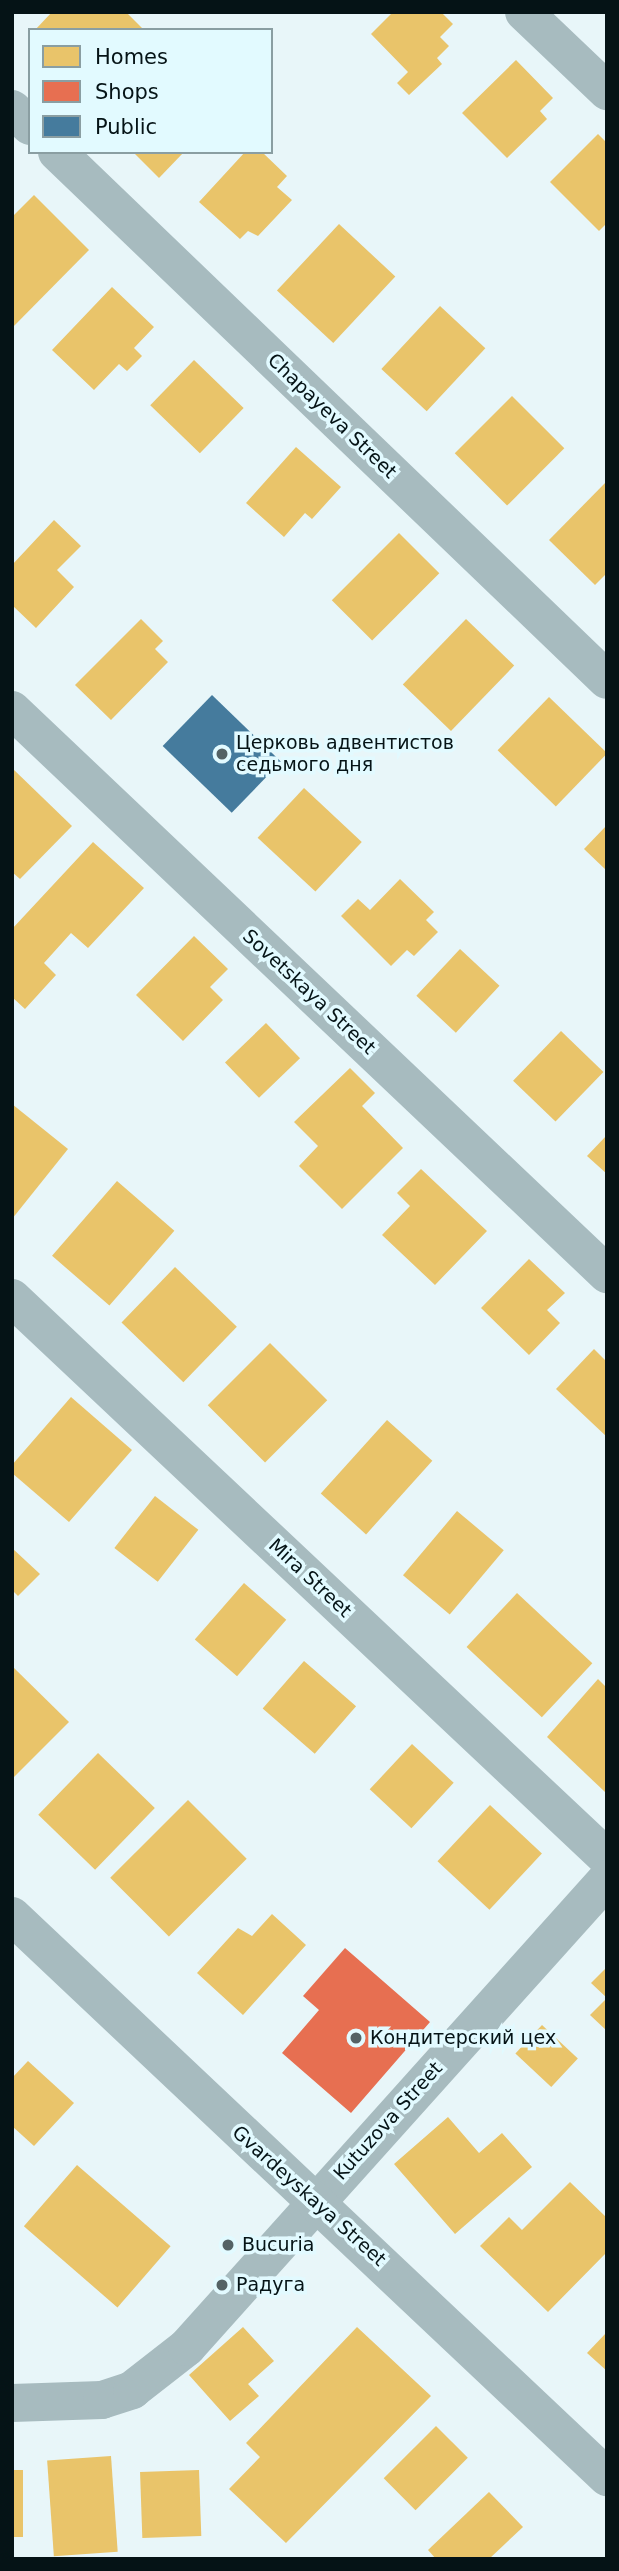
<!DOCTYPE html>
<html>
<head>
<meta charset="utf-8">
<style>
	body { margin:0 }
	#map { position:relative; width:619px; height:2571px; overflow:hidden; background:#e8f6f9; font-family:"DejaVu Sans",sans-serif }
	div>[style] { position:absolute }
	.homes>* { inset:0; background:#e9c46a; transform-origin:0 0 }
	.shops>* { inset:0; background:#e76f51 }
	.public>* { inset:0; background:#457b9d; transform-origin:0 0 }
	.minor>* { height:38px; margin:-19px; padding:0 19px; transform-origin:19px; border-radius:19px; background:#a7bbbf }
	.tertiary>* { height:38px; margin:-19px; padding:0 19px; transform-origin:19px; border-radius:19px; background:#a7bbbf }
	.dots>* { width:19px; height:19px; translate:-50% -50%; box-sizing:border-box; border:4px solid #e2faff; border-radius:50% }
	span { translate:-50% -50%; white-space:nowrap; text-align:center; line-height:1.15; -webkit-text-stroke:7px #e2faff; paint-order:stroke }
	.street-label { font-size:19px; color:#051316 }
	.poi-label { font-size:19px; color:#051316 }
	.left { translate:0 -50%; text-align:left }
	.frame { position:absolute; inset:0; border:14px solid #051316; pointer-events:none }
	.legend { position:absolute; left:28px; top:28px; width:245px; height:126px; box-sizing:border-box; background:#e2faff; border:2px solid #8a9ea2; margin:0; padding:9px 12px; list-style:none; font-size:21px; color:#051316 }
	.legend li { display:flex; align-items:center; gap:14px; height:35px }
	.legend b { width:35px; border:2px solid #8a9ea2 }
</style>
</head>
<body>
<div id="map">
	<div class="homes">
		<i style="clip-path:polygon(52px 12px,126px 12px,144px 30px,35px 30px)"></i>
		<i style="clip-path:polygon(393px 12px,441px 12px,453px 24px,440px 37px,449px 46px,437px 58px,442px 64px,409px 95px,397px 83px,408px 72px,371px 34px)"></i>
		<i style="clip-path:polygon(516px 60px,553px 98px,540px 111px,547px 119px,507px 158px,462px 113px)"></i>
		<i style="clip-path:polygon(598px 134px,607px 143px,607px 223px,599px 231px,550px 182px)"></i>
		<i style="clip-path:polygon(133px 152px,184px 152px,159px 178px)"></i>
		<i style="clip-path:polygon(245px 152px,262px 152px,287px 176px,277px 187px,292px 200px,258px 236px,248px 231px,240px 239px,199px 202px)"></i>
		<i style="clip-path:polygon(34px 195px,89px 250px,12px 328px,12px 217px)"></i>
		<i style="left:339px;top:224px;width:77px;height:91px;rotate:43deg"></i>
		<i style="clip-path:polygon(112px 287px,154px 327px,134px 348px,142px 356px,127px 371px,119px 364px,94px 390px,52px 350px)"></i>
		<i style="left:440px;top:306px;width:62px;height:86px;rotate:43deg"></i>
		<i style="left:194px;top:360px;width:69px;height:63px;rotate:44deg"></i>
		<i style="left:512px;top:396px;width:74px;height:81px;rotate:45deg"></i>
		<i style="clip-path:polygon(296px 447px,341px 487px,312px 519px,305px 513px,284px 537px,246px 503px)"></i>
		<i style="clip-path:polygon(607px 481px,607px 573px,595px 585px,549px 540px)"></i>
		<i style="clip-path:polygon(54px 520px,81px 546px,57px 570px,74px 587px,36px 628px,12px 605px,12px 565px)"></i>
		<i style="left:399px;top:533px;width:57px;height:95px;rotate:45deg"></i>
		<i style="clip-path:polygon(141px 619px,163px 641px,155px 649px,168px 662px,111px 720px,75px 685px)"></i>
		<i style="left:466px;top:619px;width:67px;height:91px;rotate:44deg"></i>
		<i style="left:549px;top:697px;width:81px;height:74px;rotate:44deg"></i>
		<i style="clip-path:polygon(12px 768px,72px 826px,20px 879px,12px 872px)"></i>
		<i style="left:304px;top:788px;width:79px;height:68px;rotate:43deg"></i>
		<i style="clip-path:polygon(607px 825px,607px 871px,584px 849px)"></i>
		<i style="clip-path:polygon(93px 842px,144px 888px,88px 948px,71px 933px,44px 963px,56px 975px,25px 1009px,12px 997px,12px 929px)"></i>
		<i style="clip-path:polygon(400px 879px,434px 912px,426px 920px,438px 932px,414px 956px,407px 950px,391px 966px,341px 916px,358px 899px,370px 910px)"></i>
		<i style="clip-path:polygon(194px 936px,228px 969px,210px 987px,223px 1000px,183px 1041px,136px 995px)"></i>
		<i style="left:460px;top:949px;width:54px;height:64px;rotate:43deg"></i>
		<i style="left:266px;top:1023px;width:49px;height:57px;rotate:46deg"></i>
		<i style="left:561px;top:1031px;width:59px;height:69px;rotate:44deg"></i>
		<i style="clip-path:polygon(350px 1068px,375px 1093px,362px 1106px,403px 1148px,342px 1209px,299px 1166px,318px 1146px,294px 1122px)"></i>
		<i style="clip-path:polygon(12px 1104px,68px 1149px,12px 1219px)"></i>
		<i style="clip-path:polygon(607px 1135px,607px 1174px,587px 1156px)"></i>
		<i style="clip-path:polygon(421px 1169px,487px 1231px,435px 1285px,382px 1235px,410px 1206px,397px 1193px)"></i>
		<i style="left:117px;top:1181px;width:76px;height:99px;rotate:41deg"></i>
		<i style="clip-path:polygon(529px 1259px,565px 1293px,547px 1310px,560px 1323px,529px 1355px,481px 1308px)"></i>
		<i style="left:175px;top:1267px;width:86px;height:77px;rotate:44deg"></i>
		<i style="left:270px;top:1343px;width:81px;height:88px;rotate:45deg"></i>
		<i style="clip-path:polygon(594px 1349px,607px 1362px,607px 1437px,556px 1389px)"></i>
		<i style="clip-path:polygon(71px 1397px,132px 1450px,69px 1522px,12px 1473px,12px 1465px)"></i>
		<i style="left:387px;top:1420px;width:61px;height:99px;rotate:42deg"></i>
		<i style="left:155px;top:1496px;width:55px;height:66px;rotate:38deg"></i>
		<i style="left:457px;top:1511px;width:61px;height:84px;rotate:40deg"></i>
		<i style="clip-path:polygon(12px 1548px,40px 1574px,18px 1596px,12px 1590px)"></i>
		<i style="left:244px;top:1583px;width:56px;height:75px;rotate:41deg"></i>
		<i style="left:517px;top:1593px;width:103px;height:74px;rotate:43deg"></i>
		<i style="left:304px;top:1661px;width:69px;height:63px;rotate:41deg"></i>
		<i style="clip-path:polygon(12px 1666px,69px 1722px,12px 1779px)"></i>
		<i style="clip-path:polygon(598px 1679px,607px 1688px,605px 1792px,547px 1737px)"></i>
		<i style="left:412px;top:1744px;width:57px;height:62px;rotate:43deg"></i>
		<i style="left:98px;top:1753px;width:79px;height:86px;rotate:44deg"></i>
		<i style="left:188px;top:1800px;width:83px;height:110px;rotate:45deg"></i>
		<i style="left:490px;top:1805px;width:71px;height:77px;rotate:43deg"></i>
		<i style="clip-path:polygon(272px 1914px,306px 1945px,243px 2015px,197px 1973px,238px 1928px,252px 1936px)"></i>
		<i style="clip-path:polygon(607px 1967px,607px 2031px,590px 2015px,607px 1998px,591px 1983px)"></i>
		<i style="left:542px;top:2025px;width:49px;height:39px;rotate:43deg"></i>
		<i style="clip-path:polygon(28px 2061px,74px 2103px,34px 2146px,12px 2126px,12px 2078px)"></i>
		<i style="clip-path:polygon(448px 2117px,479px 2153px,502px 2133px,532px 2167px,455px 2234px,394px 2164px)"></i>
		<i style="left:77px;top:2165px;width:124px;height:81px;rotate:41deg"></i>
		<i style="clip-path:polygon(570px 2182px,607px 2218px,607px 2252px,548px 2312px,480px 2246px,509px 2217px,522px 2230px)"></i>
		<i style="clip-path:polygon(243px 2327px,274px 2361px,248px 2384px,259px 2396px,230px 2421px,189px 2375px)"></i>
		<i style="clip-path:polygon(357px 2327px,431px 2396px,286px 2543px,229px 2489px,260px 2457px,246px 2443px)"></i>
		<i style="clip-path:polygon(607px 2332px,607px 2371px,587px 2353px)"></i>
		<i style="left:436px;top:2426px;width:45px;height:74px;rotate:45deg"></i>
		<i style="left:111px;top:2456px;width:96px;height:64px;rotate:86deg"></i>
		<i style="left:12px;top:2470px;width:11px;height:67px"></i>
		<i style="left:199px;top:2470px;width:66px;height:59px;rotate:88deg"></i>
		<i style="clip-path:polygon(489px 2492px,523px 2527px,489px 2559px,436px 2559px,428px 2550px)"></i>
	</div>
	<div class="shops">
		<i style="clip-path:polygon(345px 1948px,430px 2022px,351px 2113px,282px 2053px,319px 2010px,303px 1996px)"></i>
	</div>
	<div class="public">
		<i style="left:212px;top:695px;width:96px;height:71px;rotate:44deg"></i>
	</div>
	<div class="minor">
		<i style="left:524px;top:12px;width:115px;rotate:43.6deg"></i>
		<i style="left:12px;top:109px;width:25px;rotate:43deg"></i>
		<i style="left:57px;top:152px;width:762px;rotate:43.83deg"></i>
		<i style="left:12px;top:710px;width:820px;rotate:43.47deg"></i>
		<i style="left:12px;top:1298px;width:817px;rotate:43.26deg"></i>
		<i style="left:12px;top:2403px;width:90px;rotate:-1.9deg"></i>
		<i style="left:102px;top:2400px;width:32px;rotate:-18deg"></i>
		<i style="left:132px;top:2390px;width:70px;rotate:-38deg"></i>
		<i style="left:187px;top:2347px;width:629px;rotate:-48.09deg"></i>
	</div>
	<div class="tertiary">
		<i style="left:12px;top:1916px;width:818px;rotate:43.32deg"></i>
	</div>
	<div class="dots">
		<i style="left:222px;top:754px;background:#546265"></i>
		<i style="left:356px;top:2038px;background:#546265"></i>
		<i style="left:228px;top:2245px;background:#546265"></i>
		<i style="left:222px;top:2285px;background:#546265"></i>
	</div>
	<div class="street-label">
		<span style="left:332px;top:416px;rotate:44deg">Chapayeva Street</span>
		<span style="left:309px;top:992px;rotate:43deg">Sovetskaya Street</span>
		<span style="left:310px;top:1578px;rotate:43deg">Mira Street</span>
		<span style="left:388px;top:2121px;rotate:-48deg">Kutuzova Street</span>
		<span style="left:309px;top:2196px;rotate:42deg">Gvardeyskaya Street</span>
	</div>
	<div class="poi-label">
		<span class="left" style="left:236px;top:754px">Церковь адвентистов<br>седьмого дня</span>
		<span class="left" style="left:370px;top:2038px">Кондитерский цех</span>
		<span class="left" style="left:242px;top:2245px">Bucuria</span>
		<span class="left" style="left:236px;top:2285px">Радуга</span>
	</div>
	<div class="frame"></div>
	<ul class="legend">
	<li><b style="height:19px;background:#e9c46a"></b>Homes</li>
	<li><b style="height:19px;background:#e76f51"></b>Shops</li>
	<li><b style="height:19px;background:#457b9d"></b>Public</li>
	</ul>
</div>
</body>
</html>
